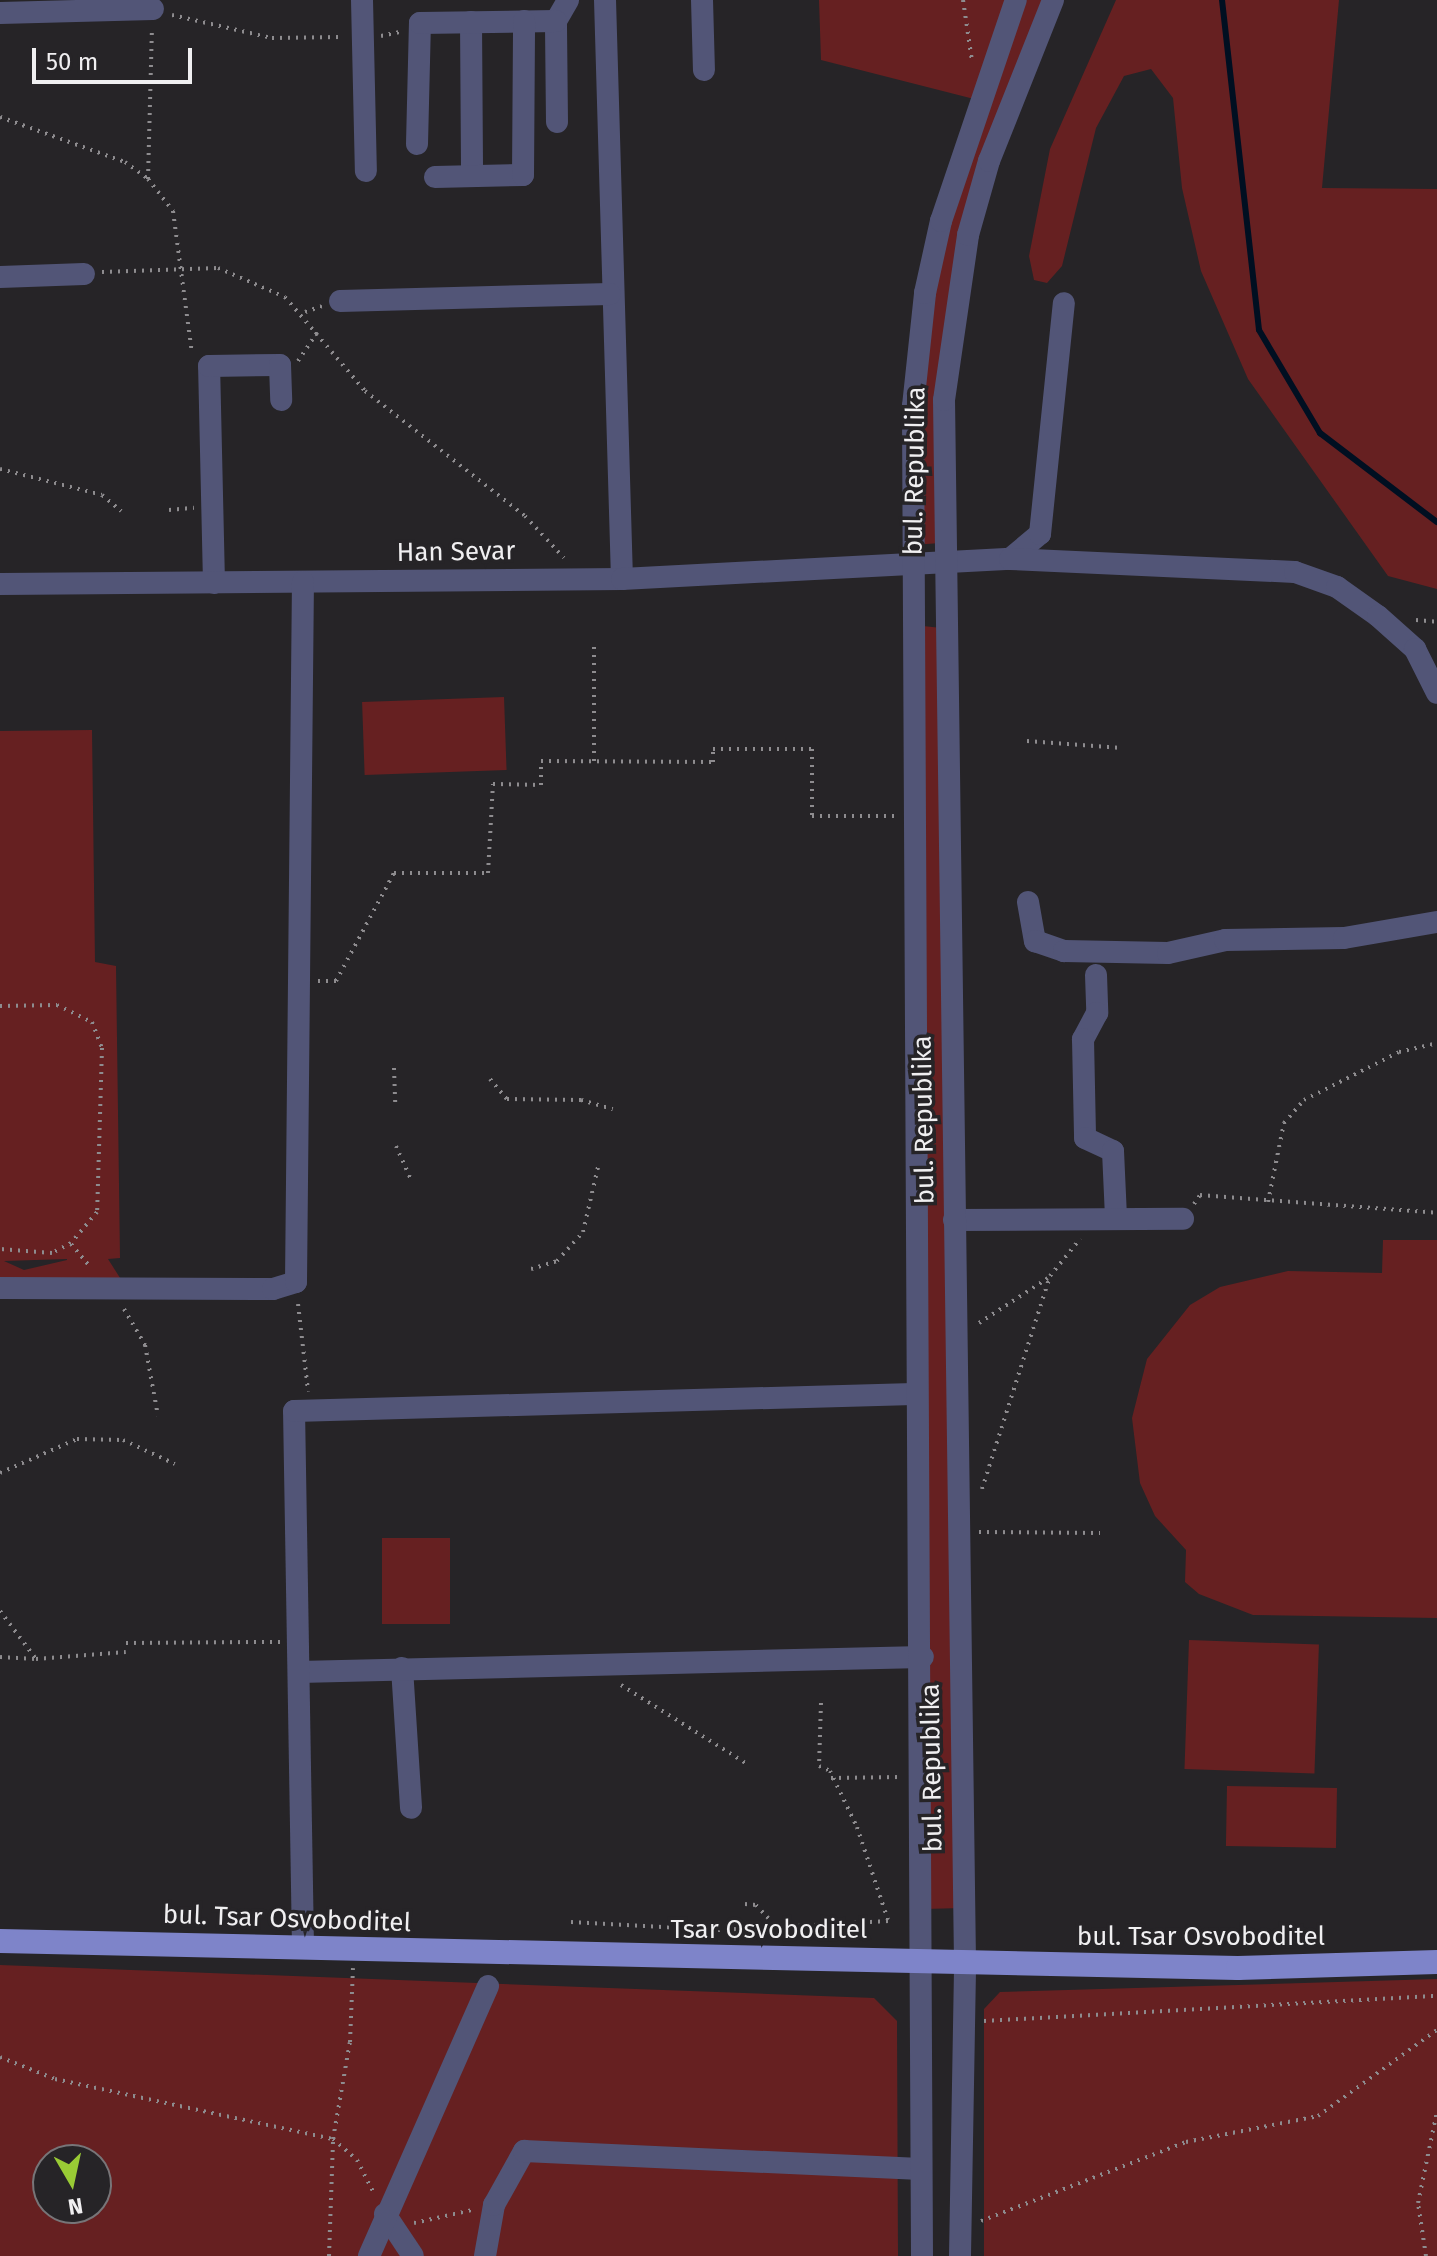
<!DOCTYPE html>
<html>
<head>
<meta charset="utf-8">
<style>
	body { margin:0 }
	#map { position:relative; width:1437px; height:2256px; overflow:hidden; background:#262427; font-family:"Fira Sans",sans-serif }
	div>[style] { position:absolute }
	.green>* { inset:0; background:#662021; transform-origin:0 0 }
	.stream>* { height:6px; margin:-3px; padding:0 3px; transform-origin:3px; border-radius:3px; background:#000f21 }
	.path>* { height:4px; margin-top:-2px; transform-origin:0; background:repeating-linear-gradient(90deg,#8e8c8f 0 2px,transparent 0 8px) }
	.minor>* { height:22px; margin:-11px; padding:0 11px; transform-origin:11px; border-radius:11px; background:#525577 }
	.major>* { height:24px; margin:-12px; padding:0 12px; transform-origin:12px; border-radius:12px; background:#7e84c9 }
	span { translate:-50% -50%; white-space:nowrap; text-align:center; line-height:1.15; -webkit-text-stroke:7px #262427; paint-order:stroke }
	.street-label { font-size:26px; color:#f0eff1 }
	.north { position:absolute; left:32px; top:2144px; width:80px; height:80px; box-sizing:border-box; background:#262427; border:2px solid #777578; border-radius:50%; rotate:171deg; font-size:22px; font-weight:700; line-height:32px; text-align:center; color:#f0eff1 }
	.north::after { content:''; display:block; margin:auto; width:28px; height:36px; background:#99cb35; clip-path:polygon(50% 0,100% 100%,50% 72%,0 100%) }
	.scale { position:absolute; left:32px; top:48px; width:160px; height:36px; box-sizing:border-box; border:4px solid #f0eff1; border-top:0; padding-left:10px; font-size:24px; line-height:28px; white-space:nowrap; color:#f0eff1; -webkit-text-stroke:6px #262427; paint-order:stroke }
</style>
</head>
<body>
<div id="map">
	<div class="green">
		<i style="clip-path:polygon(819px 0,1053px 0,968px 235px,941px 543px,912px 545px,917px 350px,978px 100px,821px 60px)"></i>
		<i style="clip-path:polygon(1116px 0,1339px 0,1322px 188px,1437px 189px,1437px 589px,1388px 576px,1248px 379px,1201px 271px,1182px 188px,1173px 98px,1151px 69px,1124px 76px,1096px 128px,1062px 266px,1047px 283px,1034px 280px,1029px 256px,1050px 149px)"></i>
		<i style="clip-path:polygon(913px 625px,942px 628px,963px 1908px,924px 1909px)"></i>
		<i style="left:504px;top:697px;width:73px;height:142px;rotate:88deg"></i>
		<i style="clip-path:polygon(evenodd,92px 730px,95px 962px,116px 966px,120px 1258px,108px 1259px,122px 1281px,0 1285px,0 731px,92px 730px,67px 1260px,24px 1270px,4px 1261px,67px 1259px,67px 1260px)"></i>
		<i style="clip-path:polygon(1383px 1240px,1437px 1240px,1437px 1618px,1253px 1615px,1199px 1594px,1185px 1582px,1186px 1550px,1155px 1516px,1140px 1483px,1132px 1418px,1147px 1359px,1190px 1305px,1220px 1287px,1288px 1271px,1382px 1273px)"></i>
		<i style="left:450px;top:1538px;width:86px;height:68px;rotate:90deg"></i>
		<i style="left:1189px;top:1640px;width:130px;height:129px;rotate:2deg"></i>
		<i style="left:1227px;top:1786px;width:110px;height:60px;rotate:1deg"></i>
		<i style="clip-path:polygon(evenodd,0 1965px,874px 1998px,897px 2021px,898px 2256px,0 2256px,0 1965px,48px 2160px,96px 2160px,96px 2208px,48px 2208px,48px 2160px)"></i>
		<i style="clip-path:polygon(1437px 1979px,1437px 2256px,984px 2256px,984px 2009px,1000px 1992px)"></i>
	</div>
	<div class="stream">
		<i style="left:1222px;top:0;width:332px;rotate:83.6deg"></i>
		<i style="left:1259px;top:330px;width:120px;rotate:59.4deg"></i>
		<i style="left:1320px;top:433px;width:147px;rotate:37.3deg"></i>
	</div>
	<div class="path">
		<i style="left:963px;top:0;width:62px;rotate:81.6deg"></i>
		<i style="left:172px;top:15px;width:103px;rotate:13deg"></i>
		<i style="left:272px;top:38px;width:69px;rotate:-0.8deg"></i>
		<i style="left:381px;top:36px;width:19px;rotate:-12deg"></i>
		<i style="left:0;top:117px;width:133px;rotate:19.8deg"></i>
		<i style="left:125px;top:162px;width:29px;rotate:36deg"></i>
		<i style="left:148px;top:179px;width:41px;rotate:52deg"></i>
		<i style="left:173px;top:211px;width:143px;rotate:82.4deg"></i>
		<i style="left:148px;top:179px;width:150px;rotate:-88.5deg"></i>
		<i style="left:102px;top:272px;width:116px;rotate:-2deg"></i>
		<i style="left:218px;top:268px;width:73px;rotate:23.4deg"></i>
		<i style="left:285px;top:297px;width:123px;rotate:49.6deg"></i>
		<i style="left:365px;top:391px;width:203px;rotate:38deg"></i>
		<i style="left:525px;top:516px;width:57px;rotate:47.1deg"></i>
		<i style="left:305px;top:312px;width:18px;rotate:-19deg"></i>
		<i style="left:298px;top:361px;width:36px;rotate:-56deg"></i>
		<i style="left:0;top:469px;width:105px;rotate:14.3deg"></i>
		<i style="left:102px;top:495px;width:25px;rotate:40deg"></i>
		<i style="left:169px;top:510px;width:25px;rotate:-5deg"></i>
		<i style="left:1416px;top:620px;width:21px;rotate:5deg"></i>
		<i style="left:1027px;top:741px;width:95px;rotate:4.2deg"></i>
		<i style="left:594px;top:761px;width:114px;rotate:-90deg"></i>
		<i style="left:318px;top:981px;width:18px"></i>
		<i style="left:336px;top:981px;width:123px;rotate:-61.8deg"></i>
		<i style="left:394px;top:873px;width:94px"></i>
		<i style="left:488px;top:873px;width:89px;rotate:-86.8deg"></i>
		<i style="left:493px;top:784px;width:48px;rotate:1.2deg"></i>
		<i style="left:541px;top:785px;width:24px;rotate:-90deg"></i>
		<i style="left:541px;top:761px;width:172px;rotate:0.3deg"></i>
		<i style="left:713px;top:762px;width:13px;rotate:-90deg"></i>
		<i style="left:713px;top:749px;width:99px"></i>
		<i style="left:812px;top:749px;width:67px;rotate:90deg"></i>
		<i style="left:812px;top:816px;width:84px"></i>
		<i style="left:0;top:1006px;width:57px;rotate:-1deg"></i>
		<i style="left:57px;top:1005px;width:39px;rotate:26deg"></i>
		<i style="left:92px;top:1022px;width:28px;rotate:69deg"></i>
		<i style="left:102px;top:1048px;width:164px;rotate:91.7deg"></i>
		<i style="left:97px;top:1212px;width:40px;rotate:130deg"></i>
		<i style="left:71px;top:1243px;width:21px;rotate:152deg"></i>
		<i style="left:52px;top:1253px;width:52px;rotate:-175.6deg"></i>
		<i style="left:394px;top:1068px;width:38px;rotate:88deg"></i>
		<i style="left:490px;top:1079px;width:26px;rotate:50deg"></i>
		<i style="left:507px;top:1099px;width:74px;rotate:0.8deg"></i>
		<i style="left:581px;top:1100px;width:33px;rotate:16deg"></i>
		<i style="left:396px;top:1146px;width:37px;rotate:66deg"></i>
		<i style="left:1268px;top:1202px;width:81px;rotate:-78.6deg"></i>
		<i style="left:1284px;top:1123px;width:30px;rotate:-49deg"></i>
		<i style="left:1304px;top:1100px;width:106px;rotate:-26.8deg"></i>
		<i style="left:1399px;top:1052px;width:39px;rotate:-13deg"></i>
		<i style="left:1194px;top:1204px;width:11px;rotate:-56deg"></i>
		<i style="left:1200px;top:1195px;width:238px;rotate:4.3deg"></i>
		<i style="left:71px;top:1244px;width:31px;rotate:50deg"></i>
		<i style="left:531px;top:1269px;width:27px;rotate:-17deg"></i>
		<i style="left:557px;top:1261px;width:39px;rotate:-48deg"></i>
		<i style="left:583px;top:1232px;width:67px;rotate:-77deg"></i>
		<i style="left:298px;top:1304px;width:88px;rotate:83.4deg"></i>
		<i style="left:124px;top:1309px;width:42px;rotate:59.7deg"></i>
		<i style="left:145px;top:1345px;width:72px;rotate:79.6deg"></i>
		<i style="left:979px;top:1323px;width:82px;rotate:-33.1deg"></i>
		<i style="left:0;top:1473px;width:84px;rotate:-23.8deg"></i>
		<i style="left:77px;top:1439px;width:46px;rotate:1.2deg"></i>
		<i style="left:123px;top:1440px;width:57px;rotate:24.8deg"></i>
		<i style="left:982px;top:1489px;width:224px;rotate:-72.3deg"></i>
		<i style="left:1050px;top:1276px;width:48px;rotate:-51deg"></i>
		<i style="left:979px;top:1532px;width:121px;rotate:0.5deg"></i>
		<i style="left:0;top:1611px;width:60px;rotate:53.1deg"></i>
		<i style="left:36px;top:1659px;width:90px;rotate:-4.4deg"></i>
		<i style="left:126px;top:1643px;width:154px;rotate:-0.4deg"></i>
		<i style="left:0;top:1657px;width:36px;rotate:3deg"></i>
		<i style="left:621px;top:1685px;width:149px;rotate:32.1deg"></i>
		<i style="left:821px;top:1703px;width:63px;rotate:91.8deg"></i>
		<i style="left:819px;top:1766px;width:12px;rotate:24deg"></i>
		<i style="left:830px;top:1771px;width:62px;rotate:64.3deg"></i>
		<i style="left:857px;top:1827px;width:98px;rotate:71.6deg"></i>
		<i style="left:831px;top:1778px;width:70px;rotate:-0.8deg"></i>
		<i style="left:745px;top:1904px;width:11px;rotate:5deg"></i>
		<i style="left:756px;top:1905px;width:25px;rotate:47deg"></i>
		<i style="left:571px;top:1922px;width:147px;rotate:3.1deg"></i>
		<i style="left:718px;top:1930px;width:171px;rotate:-3deg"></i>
		<i style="left:984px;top:2021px;width:454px;rotate:-3.2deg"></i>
		<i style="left:0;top:2057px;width:59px;rotate:21.8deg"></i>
		<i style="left:55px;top:2079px;width:284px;rotate:12.2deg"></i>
		<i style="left:333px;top:2139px;width:32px;rotate:41deg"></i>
		<i style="left:357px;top:2160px;width:38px;rotate:63deg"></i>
		<i style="left:981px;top:2221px;width:220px;rotate:-21.1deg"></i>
		<i style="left:1186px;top:2142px;width:135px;rotate:-11.1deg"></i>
		<i style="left:1318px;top:2116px;width:147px;rotate:-35.9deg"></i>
		<i style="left:414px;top:2223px;width:59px;rotate:-12.6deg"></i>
		<i style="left:329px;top:2256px;width:117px;rotate:-88deg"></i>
		<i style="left:333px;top:2139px;width:98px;rotate:-80.1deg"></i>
		<i style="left:350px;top:2042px;width:74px;rotate:-87.7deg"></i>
		<i style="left:1426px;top:2256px;width:54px;rotate:-98.6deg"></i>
		<i style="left:1418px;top:2203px;width:94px;rotate:-78.3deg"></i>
	</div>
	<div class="minor">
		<i style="left:362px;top:0;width:171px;rotate:88.7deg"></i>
		<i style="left:605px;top:0;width:579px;rotate:88.32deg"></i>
		<i style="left:702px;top:0;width:70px;rotate:88.4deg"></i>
		<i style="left:0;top:13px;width:153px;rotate:-1.5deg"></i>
		<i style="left:471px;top:22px;width:154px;rotate:89.6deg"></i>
		<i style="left:557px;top:122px;width:101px;rotate:-90.6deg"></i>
		<i style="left:556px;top:21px;width:24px;rotate:-60deg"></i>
		<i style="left:417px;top:144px;width:121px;rotate:-88.6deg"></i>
		<i style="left:420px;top:23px;width:136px;rotate:-0.8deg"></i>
		<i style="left:435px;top:177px;width:88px;rotate:-1.3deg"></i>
		<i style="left:523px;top:175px;width:154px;rotate:-89.6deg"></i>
		<i style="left:0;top:277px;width:84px;rotate:-2deg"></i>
		<i style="left:340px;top:301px;width:270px;rotate:-1.5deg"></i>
		<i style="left:1010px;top:559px;width:39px;rotate:-40deg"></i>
		<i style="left:1040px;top:534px;width:232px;rotate:-84.1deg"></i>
		<i style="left:214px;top:583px;width:217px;rotate:-91.3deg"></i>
		<i style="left:209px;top:366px;width:71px;rotate:-0.8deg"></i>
		<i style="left:280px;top:365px;width:35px;rotate:88deg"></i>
		<i style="left:0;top:584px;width:622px;rotate:-0.46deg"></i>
		<i style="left:622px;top:579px;width:389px;rotate:-3deg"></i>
		<i style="left:1010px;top:559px;width:285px;rotate:2.6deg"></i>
		<i style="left:1295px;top:572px;width:45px;rotate:19.7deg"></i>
		<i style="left:1337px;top:587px;width:50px;rotate:35.3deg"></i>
		<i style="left:1378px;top:616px;width:50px;rotate:41.7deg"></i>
		<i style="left:1415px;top:649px;width:49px;rotate:63.4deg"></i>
		<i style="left:1028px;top:902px;width:40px;rotate:80deg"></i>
		<i style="left:1035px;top:941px;width:31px;rotate:19deg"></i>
		<i style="left:1064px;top:951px;width:104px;rotate:1.1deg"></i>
		<i style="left:1168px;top:953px;width:58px;rotate:-12.8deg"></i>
		<i style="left:1225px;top:940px;width:119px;rotate:-1deg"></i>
		<i style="left:1344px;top:938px;width:94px;rotate:-9.8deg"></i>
		<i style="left:1096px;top:975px;width:38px;rotate:88deg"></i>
		<i style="left:1097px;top:1013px;width:30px;rotate:118deg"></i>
		<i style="left:1083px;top:1039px;width:99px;rotate:88.8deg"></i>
		<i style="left:1085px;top:1138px;width:31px;rotate:25deg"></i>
		<i style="left:1113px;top:1151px;width:67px;rotate:87.4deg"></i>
		<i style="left:954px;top:1220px;width:229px;rotate:-0.3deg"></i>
		<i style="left:0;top:1288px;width:273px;rotate:0.2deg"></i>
		<i style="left:273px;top:1289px;width:24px;rotate:-17deg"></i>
		<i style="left:296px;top:1282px;width:700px;rotate:-89.43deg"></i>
		<i style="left:402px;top:1668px;width:140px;rotate:86.3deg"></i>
		<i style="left:299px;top:1672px;width:624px;rotate:-1.38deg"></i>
		<i style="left:303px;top:1946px;width:535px;rotate:-90.96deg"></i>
		<i style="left:294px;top:1411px;width:620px;rotate:-1.57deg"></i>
		<i style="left:385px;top:2214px;width:50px;rotate:56.3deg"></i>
		<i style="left:369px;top:2256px;width:295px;rotate:-66.2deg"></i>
		<i style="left:485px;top:2256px;width:52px;rotate:-80deg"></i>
		<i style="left:494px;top:2205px;width:62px;rotate:-60.9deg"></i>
		<i style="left:524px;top:2151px;width:397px;rotate:2.6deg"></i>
		<i style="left:922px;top:2256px;width:1850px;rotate:-90.28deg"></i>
		<i style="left:913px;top:406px;width:114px;rotate:-83.9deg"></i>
		<i style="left:925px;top:293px;width:74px;rotate:-77.5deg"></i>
		<i style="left:941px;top:221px;width:233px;rotate:-71.3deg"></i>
		<i style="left:960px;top:2256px;width:294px;rotate:-89deg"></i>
		<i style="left:965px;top:1962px;width:1562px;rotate:-90.77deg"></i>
		<i style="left:944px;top:400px;width:167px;rotate:-81.7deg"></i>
		<i style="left:968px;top:235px;width:77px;rotate:-74.2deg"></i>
		<i style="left:989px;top:161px;width:173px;rotate:-68.3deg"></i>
	</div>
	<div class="major">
		<i style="left:0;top:1941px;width:1238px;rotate:1.25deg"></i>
		<i style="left:1238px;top:1968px;width:199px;rotate:-1.7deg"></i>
	</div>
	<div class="street-label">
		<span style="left:915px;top:471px;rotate:-89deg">bul. Republika</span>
		<span style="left:456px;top:552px;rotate:-1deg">Han Sevar</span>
		<span style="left:924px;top:1120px;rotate:-91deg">bul. Republika</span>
		<span style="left:932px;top:1768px;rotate:-91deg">bul. Republika</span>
		<span style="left:287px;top:1919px;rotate:2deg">bul. Tsar Osvoboditel</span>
		<span style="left:769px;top:1930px">Tsar Osvoboditel</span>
		<span style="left:1201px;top:1937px">bul. Tsar Osvoboditel</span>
	</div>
	<div class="north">N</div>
	<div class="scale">50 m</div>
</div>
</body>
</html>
